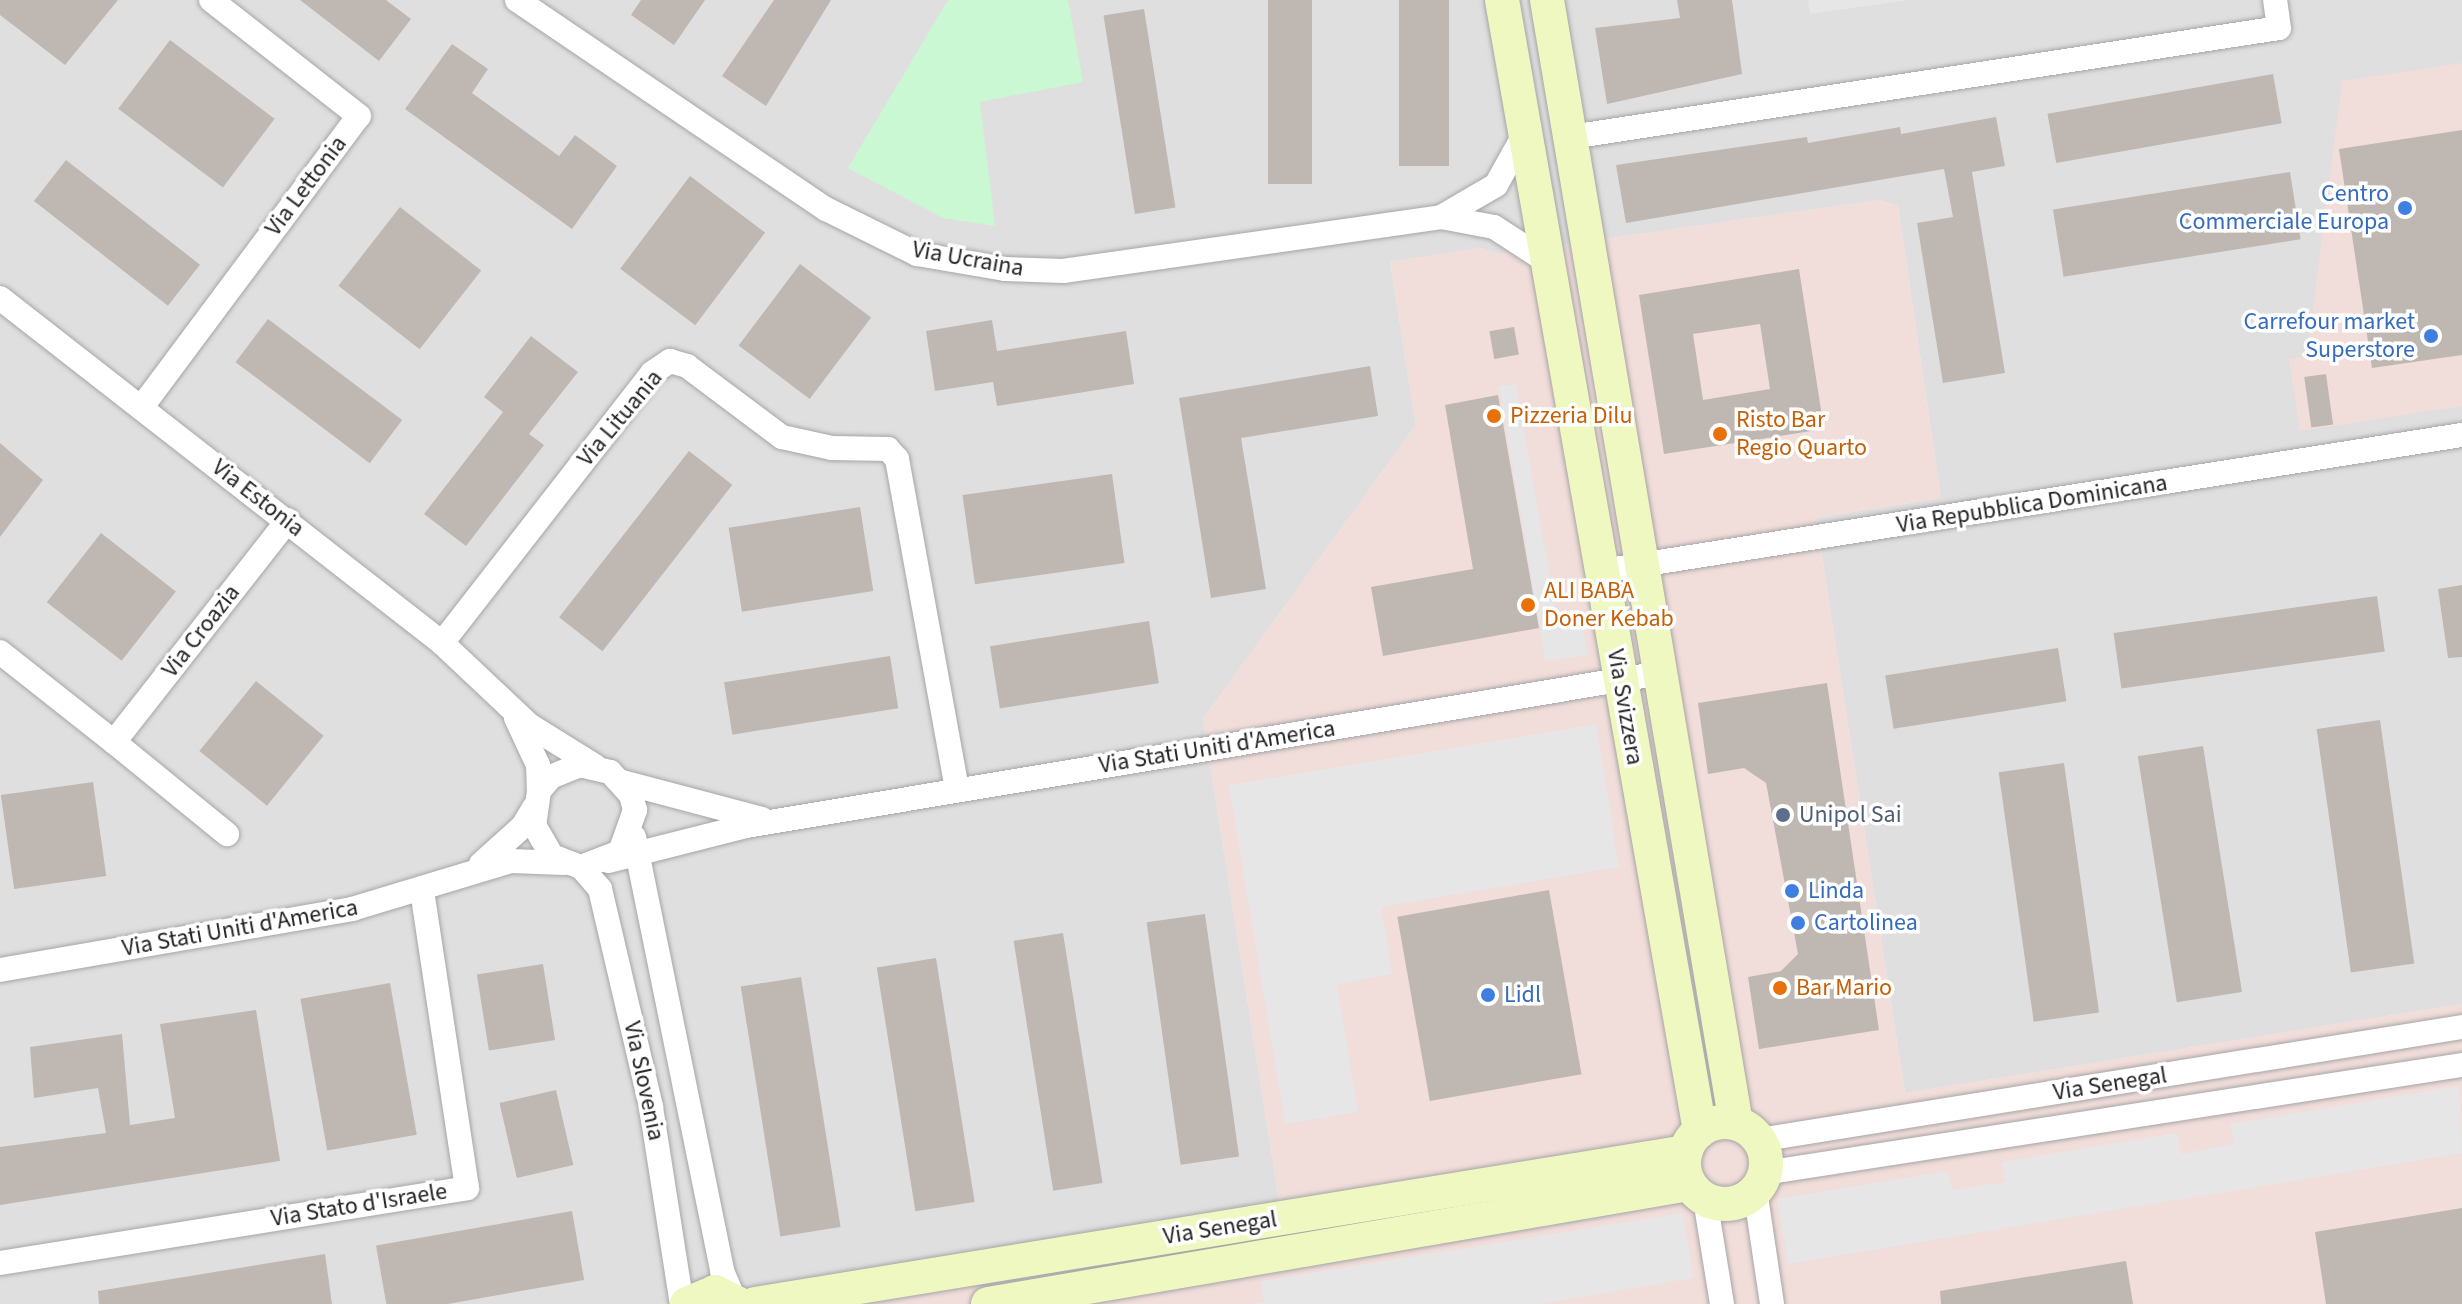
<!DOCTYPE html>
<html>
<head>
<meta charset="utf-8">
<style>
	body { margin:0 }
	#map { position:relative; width:2462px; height:1304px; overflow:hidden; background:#f2f0e9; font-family:"Source Sans 3",sans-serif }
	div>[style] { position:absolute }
	.residential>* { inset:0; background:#e0dfdf }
	.commercial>* { inset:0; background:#f1ddda }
	.park>* { inset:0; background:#caf8d2 }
	.parking>* { inset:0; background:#e6e6e6 }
	.building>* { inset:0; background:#bfb8b2; transform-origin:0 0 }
	.roads { filter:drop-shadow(0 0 2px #a6a6a6) drop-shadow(0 0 2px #a6a6a6) }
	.street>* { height:24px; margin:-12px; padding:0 12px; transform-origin:12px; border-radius:12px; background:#fff }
	.secondary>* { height:34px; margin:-17px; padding:0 17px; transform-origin:17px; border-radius:17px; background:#f0f8c1 }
	.secondary>.ring { margin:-17px; padding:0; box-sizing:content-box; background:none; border:34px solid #f0f8c1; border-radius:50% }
	.dots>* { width:22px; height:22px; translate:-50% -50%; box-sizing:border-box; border:4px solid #fff; border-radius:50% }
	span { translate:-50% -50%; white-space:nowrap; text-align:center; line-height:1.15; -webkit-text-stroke:7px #fff; paint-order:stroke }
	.street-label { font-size:24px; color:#222 }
	.shop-label { font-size:24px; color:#366cbe }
	.right { translate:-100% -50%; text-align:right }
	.left { translate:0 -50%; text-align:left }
	.food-label { font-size:24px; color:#c56008 }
	.service-label { font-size:24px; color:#4e5e75 }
</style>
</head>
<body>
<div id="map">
	<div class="residential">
		<i style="clip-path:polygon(0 0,2462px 0,2462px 1004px,1905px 1093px,1816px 518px,1941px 498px,1898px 206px,1879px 200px,1500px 254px,1480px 248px,1390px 262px,1416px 425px,1203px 719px,1280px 1207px,661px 1304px,0 1304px)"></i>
	</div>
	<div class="commercial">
		<i style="clip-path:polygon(2462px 63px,2462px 406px,2300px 431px,2289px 359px,2307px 356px,2342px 81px)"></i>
		<i style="clip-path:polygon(1879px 200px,1898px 206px,1941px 498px,1816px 518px,1905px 1093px,2462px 1004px,2462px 1304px,661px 1304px,1280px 1207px,1203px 719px,1416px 425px,1390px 262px,1480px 248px,1500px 254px)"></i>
	</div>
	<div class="park">
		<i style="clip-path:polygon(948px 0,1068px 0,1083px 82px,980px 102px,995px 226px,943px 218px,848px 168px)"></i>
	</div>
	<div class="parking">
		<i style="clip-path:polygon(1808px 0,1909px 0,1810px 14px)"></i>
		<i style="clip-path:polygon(1516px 384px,1557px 618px,1580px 614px,1588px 655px,1545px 661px,1499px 386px)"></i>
		<i style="clip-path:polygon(1596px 724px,1619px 867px,1381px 907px,1392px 974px,1337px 984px,1358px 1112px,1285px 1124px,1229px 785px)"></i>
		<i style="clip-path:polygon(2459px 1086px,2462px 1153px,1788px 1264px,1777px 1199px,1948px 1171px,1952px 1190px,2005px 1182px,2002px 1162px,2177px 1133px,2181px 1154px,2234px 1144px,2230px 1124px)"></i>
		<i style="clip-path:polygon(1683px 1213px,1693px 1278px,1539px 1304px,1250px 1304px,1264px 1302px,1261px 1281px)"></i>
	</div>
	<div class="building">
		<i style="clip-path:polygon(0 0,118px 0,65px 65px,0 15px)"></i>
		<i style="clip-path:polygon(300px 0,386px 0,411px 19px,379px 61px)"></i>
		<i style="clip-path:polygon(641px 0,705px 0,674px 45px,631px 15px)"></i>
		<i style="clip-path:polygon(774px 0,831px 0,766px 106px,722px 76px)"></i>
		<i style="left:1268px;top:0;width:44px;height:184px"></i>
		<i style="left:1399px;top:0;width:50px;height:166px"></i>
		<i style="clip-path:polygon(1677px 0,1732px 0,1742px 74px,1607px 104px,1595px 28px,1680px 18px)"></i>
		<i style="left:1144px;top:9px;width:201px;height:41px;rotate:81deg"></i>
		<i style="left:170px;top:40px;width:131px;height:86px;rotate:37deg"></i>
		<i style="clip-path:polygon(452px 44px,488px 69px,472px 93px,559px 156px,575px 135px,617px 166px,572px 229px,405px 109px)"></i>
		<i style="left:2273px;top:74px;width:50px;height:229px;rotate:80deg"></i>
		<i style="clip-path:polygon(1996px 117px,2005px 166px,1972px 172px,2005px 373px,1943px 383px,1917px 223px,1953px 217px,1944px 169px,1626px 223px,1616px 165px,1807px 137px,1808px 143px,1900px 127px,1901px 134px)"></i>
		<i style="clip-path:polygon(2462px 130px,2462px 355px,2372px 368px,2339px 149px)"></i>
		<i style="left:66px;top:160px;width:170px;height:52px;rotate:38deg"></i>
		<i style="left:2290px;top:172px;width:68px;height:240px;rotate:81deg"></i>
		<i style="left:690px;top:176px;width:94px;height:116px;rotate:37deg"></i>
		<i style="left:400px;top:207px;width:103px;height:100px;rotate:38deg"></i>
		<i style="left:800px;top:264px;width:89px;height:102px;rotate:37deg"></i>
		<i style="clip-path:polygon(evenodd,1799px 269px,1824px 429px,1664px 454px,1639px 295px,1799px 269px,1760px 324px,1770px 389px,1703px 400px,1693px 334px,1760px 324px)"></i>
		<i style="left:268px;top:319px;width:168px;height:54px;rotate:37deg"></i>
		<i style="clip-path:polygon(992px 320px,997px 351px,1126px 331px,1134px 384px,997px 406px,993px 382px,935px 391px,926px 331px)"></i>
		<i style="left:1514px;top:327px;width:28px;height:25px;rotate:80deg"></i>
		<i style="clip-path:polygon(531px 336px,578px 372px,529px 434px,544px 445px,466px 546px,424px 514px,503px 412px,484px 397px)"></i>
		<i style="clip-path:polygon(1370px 366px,1378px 416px,1241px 438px,1266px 589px,1211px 598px,1179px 398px)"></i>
		<i style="left:2326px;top:374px;width:51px;height:22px;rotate:82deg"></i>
		<i style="clip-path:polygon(1498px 395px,1539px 628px,1383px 656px,1371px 587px,1473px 569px,1445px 405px)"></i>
		<i style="clip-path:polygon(0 443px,43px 480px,0 537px)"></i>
		<i style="left:689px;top:451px;width:55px;height:211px;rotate:38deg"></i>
		<i style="left:1112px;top:474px;width:90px;height:151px;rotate:82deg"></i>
		<i style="left:860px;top:507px;width:85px;height:133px;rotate:81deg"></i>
		<i style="left:101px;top:533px;width:95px;height:88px;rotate:38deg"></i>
		<i style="clip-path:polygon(2462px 585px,2462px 657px,2448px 658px,2438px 589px)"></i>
		<i style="left:2377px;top:596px;width:56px;height:266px;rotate:82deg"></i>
		<i style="left:1149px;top:621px;width:63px;height:161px;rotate:81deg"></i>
		<i style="left:2058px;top:648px;width:54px;height:175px;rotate:81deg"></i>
		<i style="left:890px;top:656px;width:53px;height:168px;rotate:81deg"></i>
		<i style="left:256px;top:681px;width:87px;height:90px;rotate:39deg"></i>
		<i style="clip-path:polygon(1827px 683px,1879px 1030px,1759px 1049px,1748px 977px,1781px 971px,1798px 954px,1766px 783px,1744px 768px,1708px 774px,1698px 703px)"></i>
		<i style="left:2380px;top:720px;width:246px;height:64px;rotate:82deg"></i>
		<i style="left:2203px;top:746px;width:249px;height:66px;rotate:81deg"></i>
		<i style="left:2064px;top:763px;width:252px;height:66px;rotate:82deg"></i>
		<i style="left:93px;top:782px;width:95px;height:93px;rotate:82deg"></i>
		<i style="left:1549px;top:890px;width:187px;height:154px;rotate:80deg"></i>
		<i style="left:1205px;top:914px;width:245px;height:59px;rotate:82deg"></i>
		<i style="left:1063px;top:933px;width:253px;height:50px;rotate:81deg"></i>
		<i style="left:936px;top:958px;width:247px;height:60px;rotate:81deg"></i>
		<i style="left:543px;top:964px;width:77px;height:67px;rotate:81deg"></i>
		<i style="left:801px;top:977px;width:253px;height:61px;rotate:81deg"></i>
		<i style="left:390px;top:983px;width:154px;height:91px;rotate:80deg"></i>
		<i style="clip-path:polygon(256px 1010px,280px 1161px,0 1205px,0 1147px,106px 1133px,98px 1088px,34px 1098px,30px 1047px,122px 1034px,130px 1125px,175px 1118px,160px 1024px)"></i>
		<i style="left:556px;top:1090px;width:77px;height:58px;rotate:77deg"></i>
		<i style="clip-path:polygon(2462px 1208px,2462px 1304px,2326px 1304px,2315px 1232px)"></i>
		<i style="left:572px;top:1211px;width:70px;height:199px;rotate:80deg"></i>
		<i style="clip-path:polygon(325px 1254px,332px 1304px,99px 1304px,98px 1291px)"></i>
		<i style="clip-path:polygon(2126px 1261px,2133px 1304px,1941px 1304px,1940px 1291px)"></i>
	</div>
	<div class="roads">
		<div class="street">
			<i style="left:517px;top:0;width:373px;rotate:34.1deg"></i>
			<i style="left:826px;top:209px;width:102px;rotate:26.3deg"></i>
			<i style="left:917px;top:254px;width:89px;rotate:9.7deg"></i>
			<i style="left:1005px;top:269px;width:58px;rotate:2deg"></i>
			<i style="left:1063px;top:271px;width:382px;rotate:-8.1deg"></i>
			<i style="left:1441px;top:217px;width:54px;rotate:10.7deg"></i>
			<i style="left:1494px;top:227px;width:61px;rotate:32.9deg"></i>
			<i style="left:1571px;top:137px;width:716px;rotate:-8.75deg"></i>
			<i style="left:2279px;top:28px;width:28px;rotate:-98deg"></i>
			<i style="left:1441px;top:217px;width:64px;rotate:-30.2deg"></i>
			<i style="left:1496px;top:185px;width:57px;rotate:-60.8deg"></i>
			<i style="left:0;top:298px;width:561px;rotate:37.97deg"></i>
			<i style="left:442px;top:643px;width:120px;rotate:43.3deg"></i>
			<i style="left:529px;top:725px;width:78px;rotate:31.8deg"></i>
			<i style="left:141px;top:408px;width:364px;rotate:-53.3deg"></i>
			<i style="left:359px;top:116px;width:188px;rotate:-141.9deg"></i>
			<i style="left:1602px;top:571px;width:871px;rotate:-8.99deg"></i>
			<i style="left:442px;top:643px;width:342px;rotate:-52.1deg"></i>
			<i style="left:652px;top:373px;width:22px;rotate:-34deg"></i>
			<i style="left:670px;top:361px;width:18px;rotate:16deg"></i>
			<i style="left:687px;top:366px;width:119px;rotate:36.8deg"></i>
			<i style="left:782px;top:437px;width:51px;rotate:12.4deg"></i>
			<i style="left:832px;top:448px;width:56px;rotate:1deg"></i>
			<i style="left:888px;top:449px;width:13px;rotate:48deg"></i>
			<i style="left:897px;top:459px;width:336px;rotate:79.7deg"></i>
			<i style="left:0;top:652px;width:145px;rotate:38.3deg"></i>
			<i style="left:114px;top:742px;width:282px;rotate:-51.9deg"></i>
			<i style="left:516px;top:718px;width:52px;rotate:64.9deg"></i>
			<i style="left:538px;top:765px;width:26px;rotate:88deg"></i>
			<i style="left:114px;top:742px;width:146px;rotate:39.2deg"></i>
			<i style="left:622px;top:782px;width:145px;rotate:14.8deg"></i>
			<i style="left:634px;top:837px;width:443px;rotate:78.5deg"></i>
			<i style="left:722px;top:1271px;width:30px;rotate:67deg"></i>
			<i style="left:608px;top:861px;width:142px;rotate:-14.2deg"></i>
			<i style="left:746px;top:826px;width:928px;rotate:-9.49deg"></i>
			<i style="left:481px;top:864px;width:57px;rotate:-42.1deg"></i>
			<i style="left:523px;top:826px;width:21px;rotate:-59deg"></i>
			<i style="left:581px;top:867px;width:42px;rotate:-21deg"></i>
			<i style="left:620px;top:852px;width:45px;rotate:-70.3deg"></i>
			<i style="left:635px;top:810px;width:16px;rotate:-105deg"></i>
			<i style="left:631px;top:795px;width:31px;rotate:-132deg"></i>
			<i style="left:610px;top:772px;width:31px;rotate:-167deg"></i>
			<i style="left:580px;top:765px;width:31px;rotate:158deg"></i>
			<i style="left:551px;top:777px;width:18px;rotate:131deg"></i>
			<i style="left:539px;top:791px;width:34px;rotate:98deg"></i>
			<i style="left:534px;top:825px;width:36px;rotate:60deg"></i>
			<i style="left:552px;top:856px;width:31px;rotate:21deg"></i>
			<i style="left:581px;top:867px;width:29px;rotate:49deg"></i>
			<i style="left:600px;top:889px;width:224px;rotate:76.8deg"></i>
			<i style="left:651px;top:1107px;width:199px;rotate:81.1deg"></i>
			<i style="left:0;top:970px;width:357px;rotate:-9.8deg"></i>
			<i style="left:352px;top:909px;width:166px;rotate:-16.8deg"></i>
			<i style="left:511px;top:861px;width:53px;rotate:2.2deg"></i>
			<i style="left:1759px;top:1140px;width:712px;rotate:-9.13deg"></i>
			<i style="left:1764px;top:1173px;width:706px;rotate:-8.8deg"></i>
			<i style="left:1755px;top:1190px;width:115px;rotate:81.5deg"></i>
			<i style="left:1705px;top:1199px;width:106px;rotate:80.8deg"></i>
			<i style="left:0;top:1263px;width:473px;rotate:-9.1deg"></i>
			<i style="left:467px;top:1188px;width:301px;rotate:-98.6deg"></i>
		</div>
		<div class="secondary">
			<i style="left:1502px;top:0;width:1148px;rotate:80.07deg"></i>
			<i style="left:1547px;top:0;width:1139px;rotate:80.45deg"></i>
			<i class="ring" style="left:1684px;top:1122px;width:48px;height:48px"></i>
			<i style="left:687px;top:1304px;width:30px;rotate:-23deg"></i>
			<i style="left:715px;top:1292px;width:27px;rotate:27deg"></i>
			<i style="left:755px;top:1304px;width:943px;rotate:-9.27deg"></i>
			<i style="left:988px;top:1304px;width:711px;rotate:-9.71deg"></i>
		</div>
	</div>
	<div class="dots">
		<i style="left:2405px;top:208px;background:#3f7fe0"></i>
		<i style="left:2431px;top:336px;background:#3f7fe0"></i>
		<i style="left:1494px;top:416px;background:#e8710a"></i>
		<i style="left:1720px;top:434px;background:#e8710a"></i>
		<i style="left:1528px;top:605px;background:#e8710a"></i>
		<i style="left:1783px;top:815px;background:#5c6f8a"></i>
		<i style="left:1792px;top:891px;background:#3f7fe0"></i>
		<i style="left:1798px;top:923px;background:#3f7fe0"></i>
		<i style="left:1780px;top:988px;background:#e8710a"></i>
		<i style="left:1488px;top:995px;background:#3f7fe0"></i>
	</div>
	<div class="street-label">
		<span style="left:306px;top:186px;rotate:-53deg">Via Lettonia</span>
		<span style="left:968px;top:259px;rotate:10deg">Via Ucraina</span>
		<span style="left:620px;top:418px;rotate:-50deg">Via Lituania</span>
		<span style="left:258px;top:498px;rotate:38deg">Via Estonia</span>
		<span style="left:2032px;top:504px;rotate:-9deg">Via Repubblica Dominicana</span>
		<span style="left:201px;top:631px;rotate:-52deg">Via Croazia</span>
		<span style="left:1625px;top:707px;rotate:80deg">Via Svizzera</span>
		<span style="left:1217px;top:747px;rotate:-9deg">Via Stati Uniti d'America</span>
		<span style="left:240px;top:928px;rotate:-10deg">Via Stati Uniti d'America</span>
		<span style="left:644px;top:1081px;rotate:78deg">Via Slovenia</span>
		<span style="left:2110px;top:1084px;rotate:-9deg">Via Senegal</span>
		<span style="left:359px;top:1205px;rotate:-9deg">Via Stato d'Israele</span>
		<span style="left:1220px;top:1228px;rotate:-9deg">Via Senegal</span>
	</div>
	<div class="shop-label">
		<span class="right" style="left:2389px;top:208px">Centro<br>Commerciale Europa</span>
		<span class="right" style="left:2415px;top:336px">Carrefour market<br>Superstore</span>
		<span class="left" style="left:1808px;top:891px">Linda</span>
		<span class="left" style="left:1814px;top:923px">Cartolinea</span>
		<span class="left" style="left:1504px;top:995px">Lidl</span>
	</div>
	<div class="food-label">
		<span class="left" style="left:1510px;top:416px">Pizzeria Dilu</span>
		<span class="left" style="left:1736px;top:434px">Risto Bar<br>Regio Quarto</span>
		<span class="left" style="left:1544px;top:605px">ALI BABA<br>Doner Kebab</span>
		<span class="left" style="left:1796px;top:988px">Bar Mario</span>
	</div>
	<div class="service-label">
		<span class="left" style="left:1799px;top:815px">Unipol Sai</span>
	</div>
</div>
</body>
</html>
